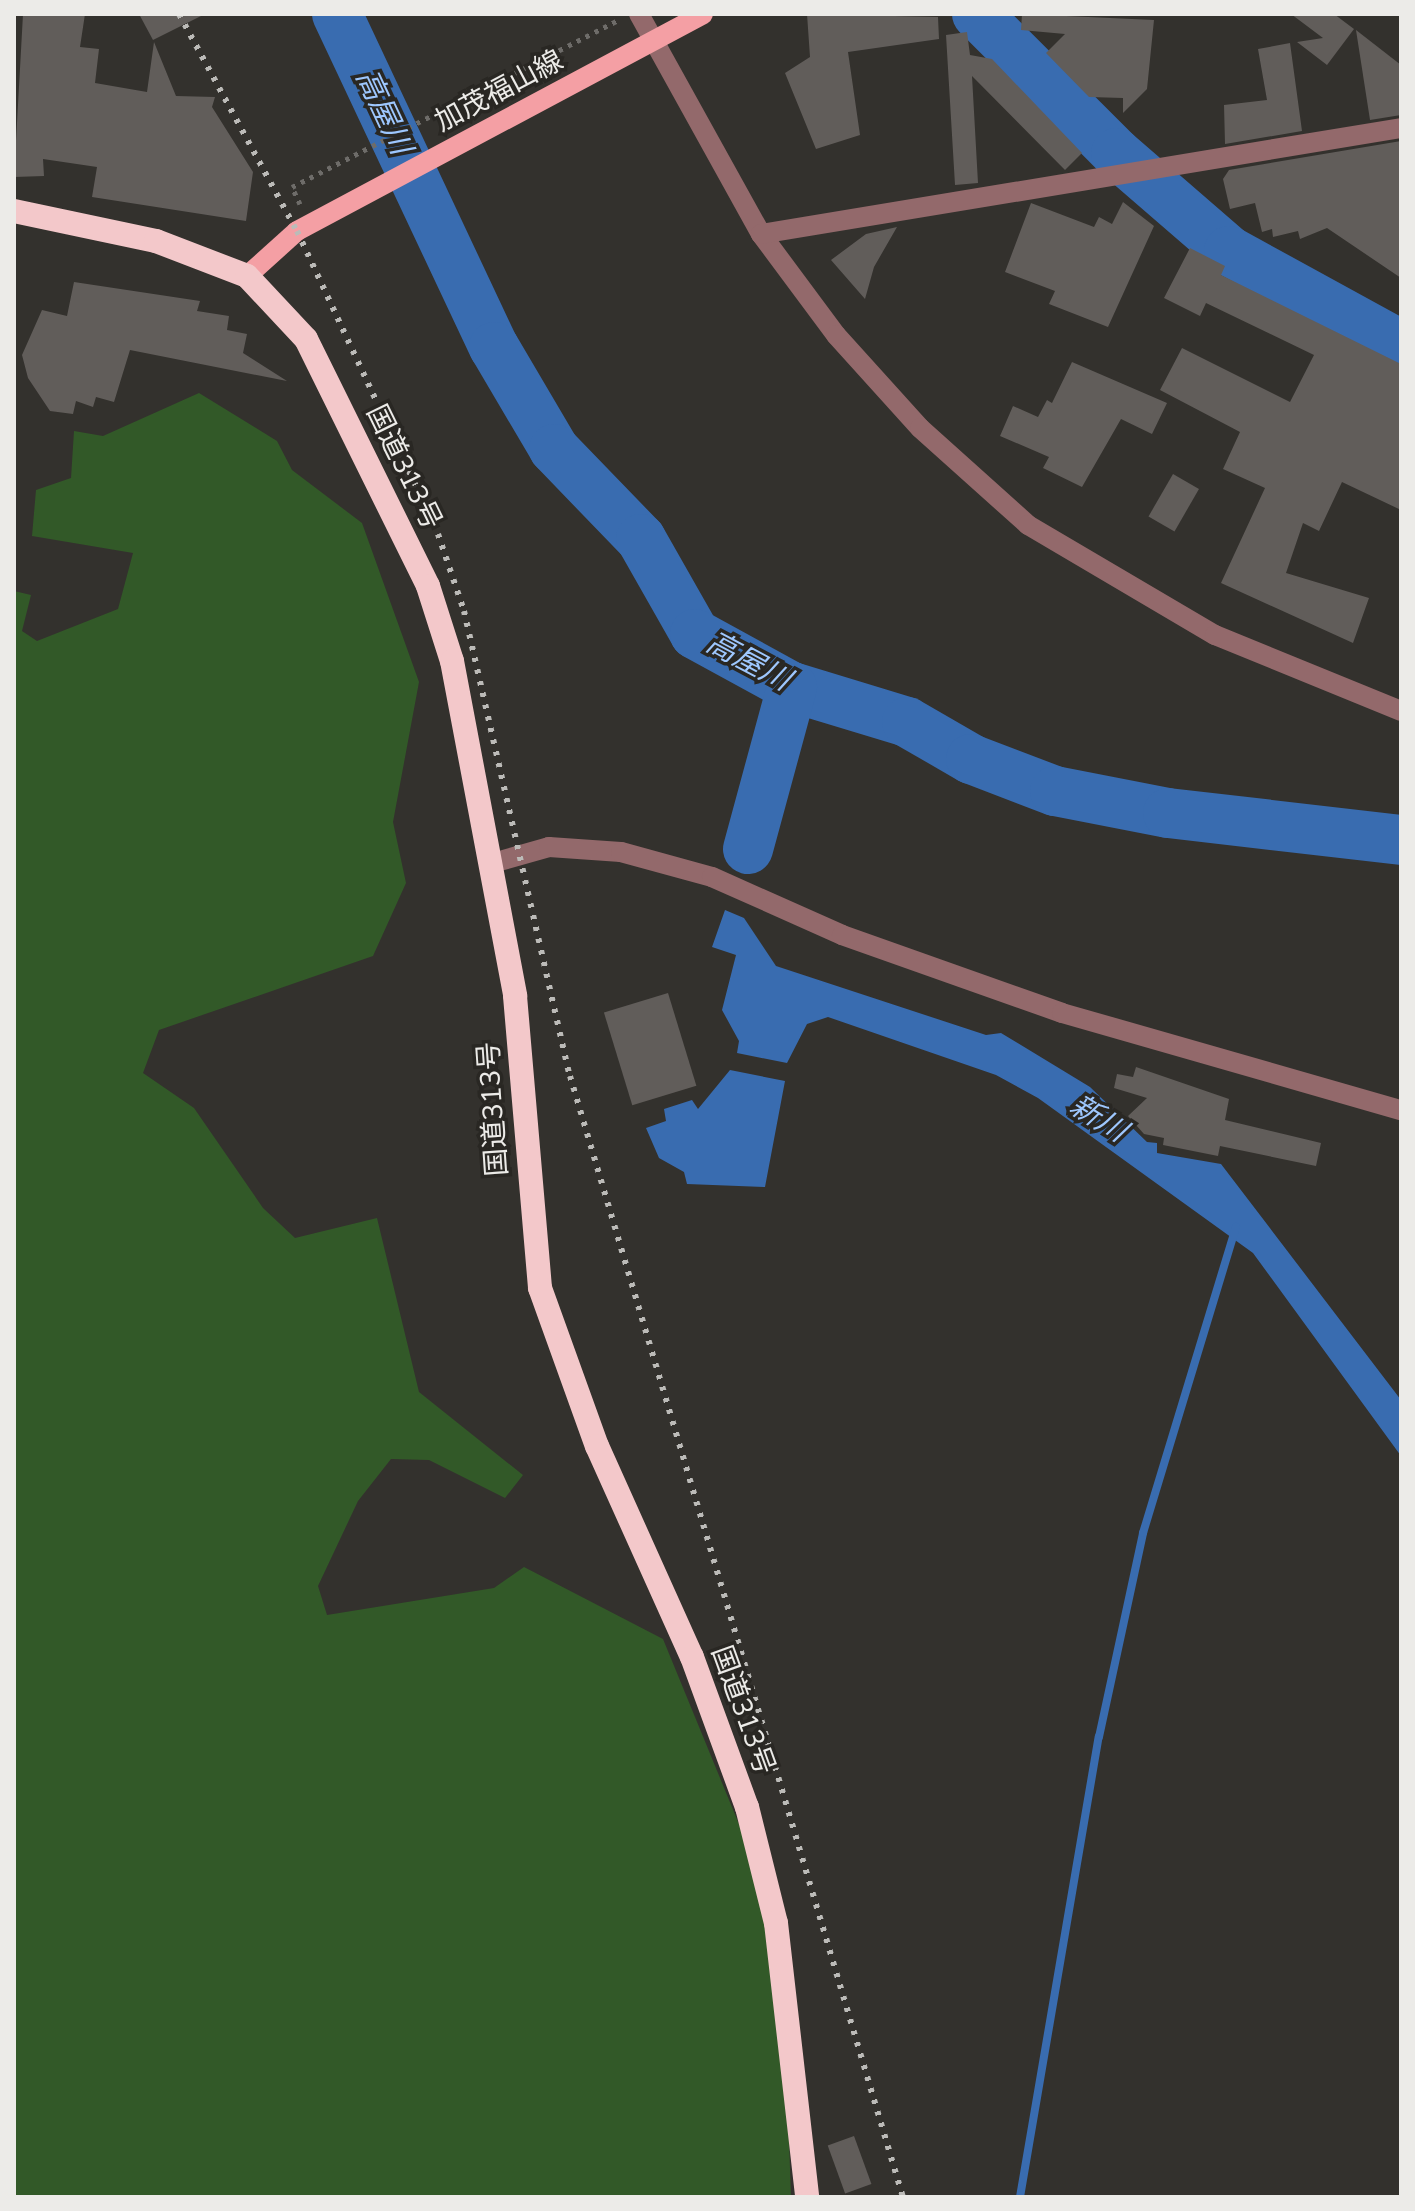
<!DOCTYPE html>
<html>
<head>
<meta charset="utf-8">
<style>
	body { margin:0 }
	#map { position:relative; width:1415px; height:2211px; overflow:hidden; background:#33312d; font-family:"Nunito Sans","Noto Sans JP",sans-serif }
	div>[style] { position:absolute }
	.green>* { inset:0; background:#325928 }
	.water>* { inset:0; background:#396cb0 }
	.stream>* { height:8px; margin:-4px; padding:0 4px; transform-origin:4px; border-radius:4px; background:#396cb0 }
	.river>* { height:50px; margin:-25px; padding:0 25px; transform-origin:25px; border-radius:25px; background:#396cb0 }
	.building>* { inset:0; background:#615d5a; transform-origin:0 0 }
	.path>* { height:5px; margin-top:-2.5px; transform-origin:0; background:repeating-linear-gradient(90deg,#6e6c69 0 4px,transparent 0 10px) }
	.minor>* { height:20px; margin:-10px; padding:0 10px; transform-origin:10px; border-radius:10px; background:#93696b }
	.major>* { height:20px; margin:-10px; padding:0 10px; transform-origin:10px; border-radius:10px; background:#f49fa4 }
	.highway>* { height:24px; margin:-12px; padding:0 12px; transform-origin:12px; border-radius:12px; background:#f3c8ca }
	.rail>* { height:6px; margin-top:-3px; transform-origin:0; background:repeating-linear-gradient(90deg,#bcbbb8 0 4px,transparent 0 12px) }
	span { translate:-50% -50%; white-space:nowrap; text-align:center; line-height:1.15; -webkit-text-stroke:7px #292723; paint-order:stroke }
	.street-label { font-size:28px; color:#ecebe8 }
	.water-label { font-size:30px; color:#9ec7fe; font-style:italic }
	.frame { position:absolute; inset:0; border:16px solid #ecebe8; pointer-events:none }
</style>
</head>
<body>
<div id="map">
	<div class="green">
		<i style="clip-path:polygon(199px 393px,277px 441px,292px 470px,362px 523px,419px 682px,393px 822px,406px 883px,373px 956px,159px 1030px,143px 1073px,194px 1108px,263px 1208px,295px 1238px,377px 1218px,419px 1392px,523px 1475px,505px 1498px,429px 1460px,391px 1459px,358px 1501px,318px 1586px,327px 1615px,494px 1588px,524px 1567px,663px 1639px,759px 1873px,786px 2054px,791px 2197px,14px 2197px,14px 591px,31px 595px,22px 631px,37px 641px,118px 609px,133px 553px,32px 536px,36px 490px,71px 478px,74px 431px,103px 436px)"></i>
	</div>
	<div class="water">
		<i style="clip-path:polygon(725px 910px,744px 918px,776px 966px,986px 1035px,1001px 1033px,1090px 1087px,1147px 1142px,1157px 1143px,1157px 1153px,1221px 1164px,1401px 1400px,1401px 1456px,1253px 1253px,1038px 1098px,996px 1075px,828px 1017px,807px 1024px,787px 1063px,737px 1053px,739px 1041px,722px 1010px,736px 955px,712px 947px)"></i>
		<i style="clip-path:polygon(730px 1070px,785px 1081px,765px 1187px,687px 1184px,684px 1172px,659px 1158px,646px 1128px,666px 1121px,664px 1109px,692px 1100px,698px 1109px)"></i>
	</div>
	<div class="stream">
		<i style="left:1020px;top:2197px;width:467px;rotate:-80.3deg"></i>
		<i style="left:1099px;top:1737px;width:209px;rotate:-77.8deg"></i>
		<i style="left:1143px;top:1533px;width:320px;rotate:-73.1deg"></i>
	</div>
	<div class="river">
		<i style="left:337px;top:14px;width:368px;rotate:64.8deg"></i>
		<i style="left:494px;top:347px;width:118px;rotate:59.5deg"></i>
		<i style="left:554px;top:449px;width:125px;rotate:46deg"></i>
		<i style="left:641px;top:539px;width:109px;rotate:60.4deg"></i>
		<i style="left:695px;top:634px;width:111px;rotate:28.7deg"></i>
		<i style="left:792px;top:687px;width:120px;rotate:16.9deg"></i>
		<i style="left:907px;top:722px;width:74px;rotate:30deg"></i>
		<i style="left:971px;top:759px;width:90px;rotate:20.9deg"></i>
		<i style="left:1055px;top:791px;width:115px;rotate:11deg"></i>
		<i style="left:1168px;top:813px;width:235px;rotate:6.6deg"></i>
		<i style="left:977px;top:14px;width:197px;rotate:45deg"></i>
		<i style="left:1116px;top:153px;width:150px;rotate:40.9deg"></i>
		<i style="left:1229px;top:251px;width:196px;rotate:28.7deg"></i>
		<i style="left:748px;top:849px;width:168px;rotate:-74.8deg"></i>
	</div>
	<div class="building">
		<i style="clip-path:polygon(23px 14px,85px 14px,80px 47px,99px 49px,95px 83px,147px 92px,154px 42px,176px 96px,215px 97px,212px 107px,253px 172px,246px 221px,92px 197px,97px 167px,43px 159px,44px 176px,14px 177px)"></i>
		<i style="clip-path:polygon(139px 14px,205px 14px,153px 40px)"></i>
		<i style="clip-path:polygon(807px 14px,938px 17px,939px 39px,848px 52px,860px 135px,816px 149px,785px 73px,810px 57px)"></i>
		<i style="clip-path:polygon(1022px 14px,1154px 20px,1147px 89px,1123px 113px,1123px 98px,1089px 97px,1046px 53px,1065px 34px,1021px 30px)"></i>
		<i style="clip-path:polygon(1291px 14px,1334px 14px,1354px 29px,1327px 65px,1297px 42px,1323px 38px)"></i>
		<i style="clip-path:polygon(1356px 30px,1401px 65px,1401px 115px,1370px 120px)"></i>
		<i style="clip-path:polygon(967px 32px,970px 55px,992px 59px,1082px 153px,1065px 170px,972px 76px,978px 183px,955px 185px,946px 35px)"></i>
		<i style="clip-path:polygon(1290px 43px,1302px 131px,1225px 144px,1224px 105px,1267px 100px,1258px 49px)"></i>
		<i style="clip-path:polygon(1401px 141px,1401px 278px,1327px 228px,1300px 239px,1298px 231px,1273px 237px,1272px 229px,1262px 232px,1255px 203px,1230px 209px,1223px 179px,1229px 170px)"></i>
		<i style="clip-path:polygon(1123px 202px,1154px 226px,1108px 327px,1049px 304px,1055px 291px,1005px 272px,1031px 203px,1094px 227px,1099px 217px,1112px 224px)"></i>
		<i style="clip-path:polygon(897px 227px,874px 267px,865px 299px,831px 260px,866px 234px)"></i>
		<i style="clip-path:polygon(1190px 248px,1225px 266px,1221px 275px,1401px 364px,1401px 510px,1342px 482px,1319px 531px,1303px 523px,1286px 573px,1369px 598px,1353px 643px,1221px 583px,1265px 488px,1223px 469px,1240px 432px,1160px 390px,1182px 348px,1290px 402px,1314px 355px,1206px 303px,1200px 316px,1164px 298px)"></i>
		<i style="clip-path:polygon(74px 282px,200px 301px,197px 311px,229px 316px,227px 330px,247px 334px,243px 353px,287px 381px,130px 350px,114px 402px,96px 397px,93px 407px,76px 401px,73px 414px,50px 411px,28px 378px,22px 355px,42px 310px,67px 316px)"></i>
		<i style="clip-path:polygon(1072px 362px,1167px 403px,1152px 434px,1121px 419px,1082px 487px,1043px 468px,1049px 457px,1000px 436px,1013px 406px,1038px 417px,1047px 400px,1052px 403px)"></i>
		<i style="left:1173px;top:474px;width:30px;height:49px;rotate:30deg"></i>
		<i style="left:668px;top:993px;width:97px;height:67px;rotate:73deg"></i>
		<i style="clip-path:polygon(1136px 1067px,1229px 1099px,1225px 1120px,1321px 1143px,1316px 1166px,1220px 1146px,1218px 1156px,1163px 1145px,1164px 1138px,1144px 1134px,1128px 1116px,1147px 1098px,1114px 1088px,1117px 1074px,1133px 1077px)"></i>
		<i style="left:854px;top:2136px;width:51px;height:28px;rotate:70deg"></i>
	</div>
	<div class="path">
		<i style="left:300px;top:204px;width:19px;rotate:-115deg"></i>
		<i style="left:292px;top:187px;width:366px;rotate:-27.1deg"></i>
	</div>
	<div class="minor">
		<i style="left:639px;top:14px;width:252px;rotate:61deg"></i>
		<i style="left:761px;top:234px;width:126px;rotate:53.4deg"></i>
		<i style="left:836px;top:335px;width:125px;rotate:47.9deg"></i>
		<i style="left:920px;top:428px;width:145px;rotate:41.9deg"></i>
		<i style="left:1028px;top:525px;width:217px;rotate:30.5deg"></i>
		<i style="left:1215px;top:635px;width:201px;rotate:22.2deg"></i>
		<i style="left:761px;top:234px;width:649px;rotate:-9.4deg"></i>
		<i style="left:489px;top:864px;width:62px;rotate:-15.8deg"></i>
		<i style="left:549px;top:847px;width:72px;rotate:4deg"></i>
		<i style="left:621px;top:852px;width:94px;rotate:15.4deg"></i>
		<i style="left:712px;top:877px;width:142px;rotate:24deg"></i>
		<i style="left:842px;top:935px;width:233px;rotate:19.5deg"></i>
		<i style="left:1062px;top:1013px;width:353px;rotate:16deg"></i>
	</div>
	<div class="major">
		<i style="left:247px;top:276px;width:67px;rotate:-42deg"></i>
		<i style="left:297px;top:231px;width:460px;rotate:-28.1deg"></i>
	</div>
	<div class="highway">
		<i style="left:14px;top:211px;width:145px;rotate:11.9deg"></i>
		<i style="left:156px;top:241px;width:97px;rotate:21deg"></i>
		<i style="left:247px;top:276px;width:86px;rotate:46.9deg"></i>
		<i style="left:306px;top:339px;width:275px;rotate:63.7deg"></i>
		<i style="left:428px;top:586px;width:79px;rotate:72.3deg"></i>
		<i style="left:452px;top:661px;width:341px;rotate:79.3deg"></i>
		<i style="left:515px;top:996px;width:293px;rotate:85.1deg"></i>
		<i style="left:540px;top:1288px;width:168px;rotate:70.2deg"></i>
		<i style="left:597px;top:1446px;width:231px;rotate:65.8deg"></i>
		<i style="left:692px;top:1657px;width:160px;rotate:69.9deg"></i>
		<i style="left:747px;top:1807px;width:120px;rotate:76deg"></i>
		<i style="left:776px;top:1923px;width:276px;rotate:83.5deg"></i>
	</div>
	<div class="rail">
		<i style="left:179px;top:14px;width:247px;rotate:61.5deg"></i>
		<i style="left:297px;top:231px;width:334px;rotate:65deg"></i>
		<i style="left:438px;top:534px;width:81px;rotate:71.3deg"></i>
		<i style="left:464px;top:611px;width:477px;rotate:77.2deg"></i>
		<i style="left:570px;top:1076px;width:1169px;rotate:73.46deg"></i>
	</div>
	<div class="street-label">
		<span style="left:499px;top:91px;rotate:-28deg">加茂福山線</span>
		<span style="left:404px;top:467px;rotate:64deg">国道313号</span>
		<span style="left:493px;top:1109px;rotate:-94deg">国道313号</span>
		<span style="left:743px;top:1710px;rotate:70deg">国道313号</span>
	</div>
	<div class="water-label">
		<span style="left:383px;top:112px;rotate:65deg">高屋川</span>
		<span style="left:748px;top:662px;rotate:28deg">高屋川</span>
		<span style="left:1098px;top:1119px;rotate:32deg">新川</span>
	</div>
	<div class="frame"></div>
</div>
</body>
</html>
